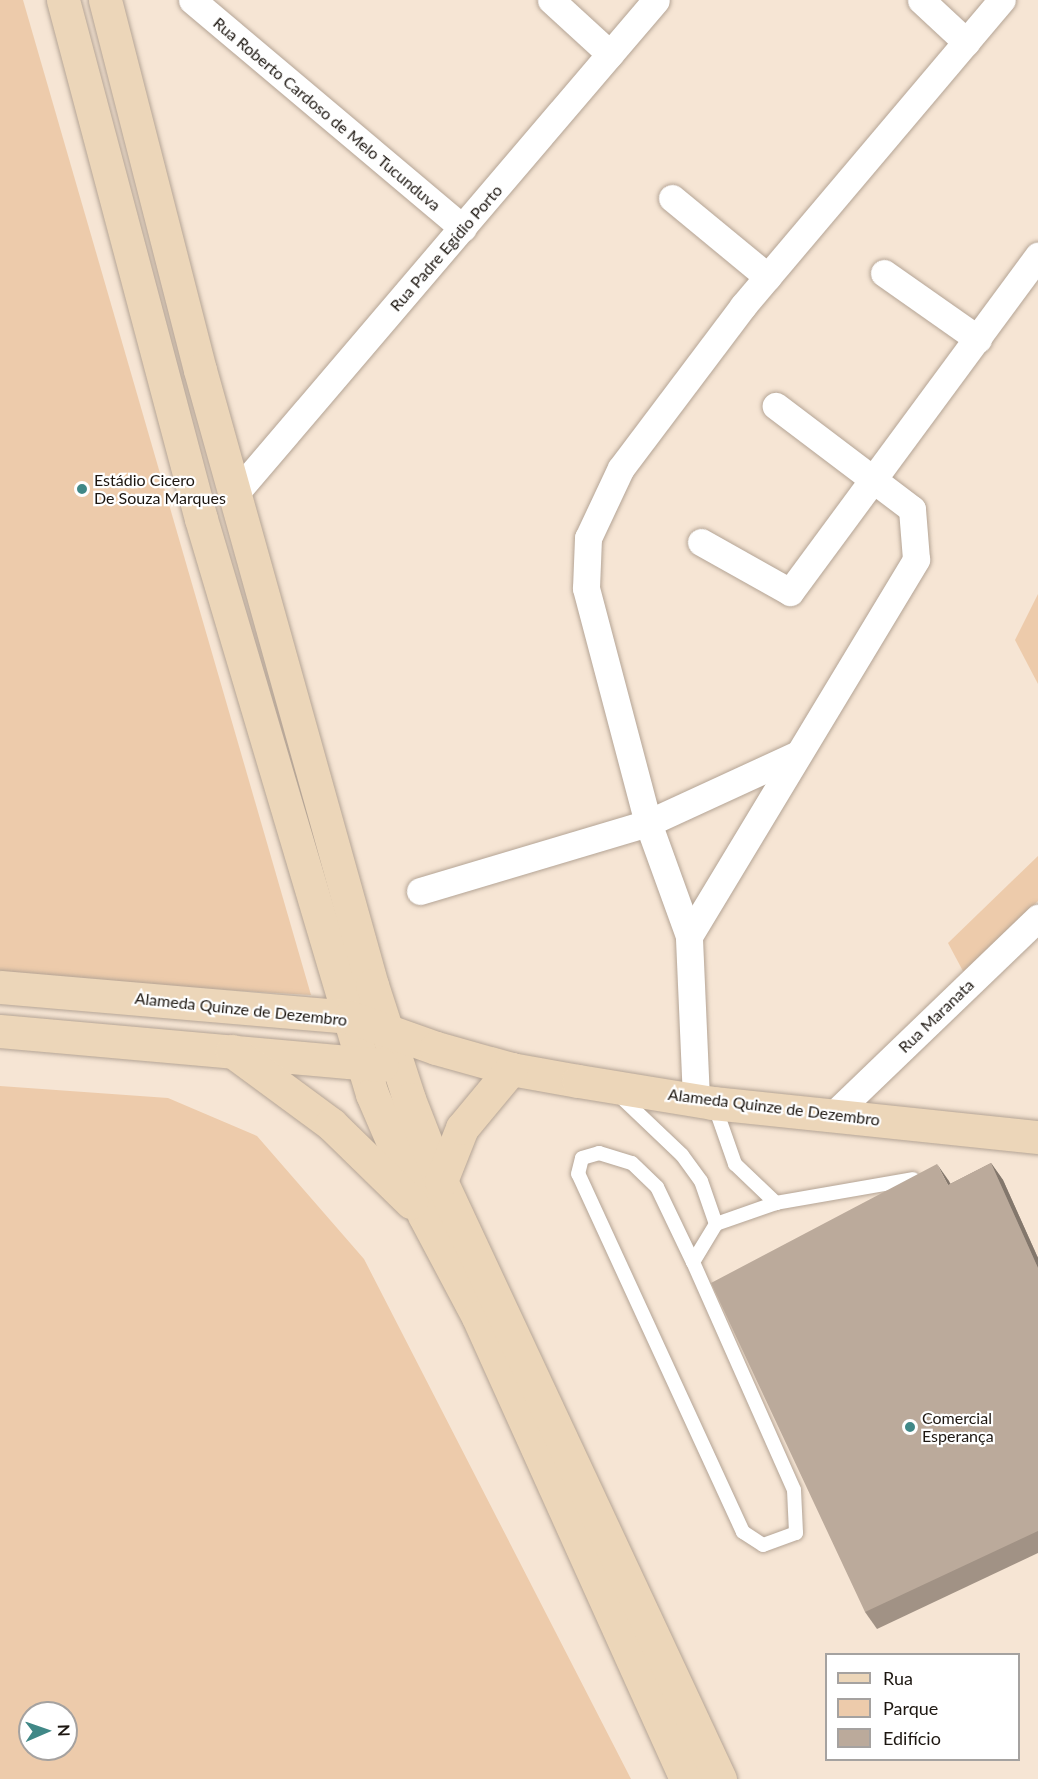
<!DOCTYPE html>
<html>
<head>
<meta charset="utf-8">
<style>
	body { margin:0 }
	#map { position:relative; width:1038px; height:1779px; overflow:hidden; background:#f6e5d4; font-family:Lato,sans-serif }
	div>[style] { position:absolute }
	.green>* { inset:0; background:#edcbab }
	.roads { filter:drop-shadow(0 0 2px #b4a495) drop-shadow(0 0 2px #b4a495) }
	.lane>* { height:14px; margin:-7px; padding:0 7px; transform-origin:7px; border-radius:7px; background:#fff }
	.street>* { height:27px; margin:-13.5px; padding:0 13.5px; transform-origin:13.5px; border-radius:13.5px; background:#fff }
	.secondary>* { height:33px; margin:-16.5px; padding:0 16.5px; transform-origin:16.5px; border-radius:16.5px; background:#ecd6b9 }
	.wall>* { inset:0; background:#a19285 }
	.shaded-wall>* { inset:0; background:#83776c }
	.building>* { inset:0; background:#bbaa9b }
	.dots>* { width:16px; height:16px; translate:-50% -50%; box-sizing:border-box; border:3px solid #fff; border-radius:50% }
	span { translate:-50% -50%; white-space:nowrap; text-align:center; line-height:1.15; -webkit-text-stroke:4.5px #fff; paint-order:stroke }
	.street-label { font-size:16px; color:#1d1711 }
	.poi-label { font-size:16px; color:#1d1711 }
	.left { translate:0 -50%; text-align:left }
	.legend { position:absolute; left:825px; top:1653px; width:195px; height:108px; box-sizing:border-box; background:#fff; border:2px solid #a5a2a0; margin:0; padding:8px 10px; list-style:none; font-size:18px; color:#1d1711 }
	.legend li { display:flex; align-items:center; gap:12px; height:30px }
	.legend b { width:30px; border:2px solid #a5a2a0 }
	.north { position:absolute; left:18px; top:1701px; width:60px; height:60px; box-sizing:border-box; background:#fff; border:2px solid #a5a2a0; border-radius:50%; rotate:88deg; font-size:16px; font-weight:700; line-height:24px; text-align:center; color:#1d1711 }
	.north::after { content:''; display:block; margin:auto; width:21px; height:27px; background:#408887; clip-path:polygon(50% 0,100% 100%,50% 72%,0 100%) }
</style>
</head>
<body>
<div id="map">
	<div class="green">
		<i style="clip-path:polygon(0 0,23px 0,311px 995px,0 977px)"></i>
		<i style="clip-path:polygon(1038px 594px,1038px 684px,1015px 640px)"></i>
		<i style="clip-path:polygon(1038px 856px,1038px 901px,964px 973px,948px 943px)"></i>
		<i style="clip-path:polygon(evenodd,0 1086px,168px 1098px,257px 1136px,364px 1259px,631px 1779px,0 1779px,0 1086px,30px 1713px,66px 1713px,66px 1749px,30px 1749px,30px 1713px)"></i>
	</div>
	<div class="roads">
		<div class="lane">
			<i style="left:621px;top:1097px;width:84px;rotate:43.6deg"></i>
			<i style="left:682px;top:1155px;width:32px;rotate:54deg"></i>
			<i style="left:701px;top:1181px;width:46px;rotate:70.8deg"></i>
			<i style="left:714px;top:1104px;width:64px;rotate:70.7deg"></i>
			<i style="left:735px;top:1164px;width:57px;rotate:43.6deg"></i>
			<i style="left:693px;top:1262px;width:249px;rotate:66.1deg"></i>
			<i style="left:794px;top:1490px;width:43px;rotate:87.3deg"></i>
			<i style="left:796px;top:1533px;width:35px;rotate:160deg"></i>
			<i style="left:763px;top:1545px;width:24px;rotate:-147deg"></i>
			<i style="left:743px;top:1532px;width:394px;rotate:-114.7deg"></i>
			<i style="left:578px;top:1174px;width:16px;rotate:-76deg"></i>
			<i style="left:582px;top:1158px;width:18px;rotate:-16deg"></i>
			<i style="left:599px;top:1153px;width:34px;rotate:17deg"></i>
			<i style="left:632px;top:1163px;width:35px;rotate:44deg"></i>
			<i style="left:657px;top:1187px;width:83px;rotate:64.4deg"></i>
			<i style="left:693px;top:1262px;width:44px;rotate:-58.8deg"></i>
			<i style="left:716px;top:1224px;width:64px;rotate:-19.3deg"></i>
			<i style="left:776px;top:1203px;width:139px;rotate:-9.9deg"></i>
		</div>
		<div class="street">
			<i style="left:192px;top:0;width:354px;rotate:40.1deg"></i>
			<i style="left:551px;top:0;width:80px;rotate:42.5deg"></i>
			<i style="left:921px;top:0;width:62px;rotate:43deg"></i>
			<i style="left:672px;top:198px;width:124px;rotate:39.5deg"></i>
			<i style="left:884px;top:273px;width:115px;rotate:35.1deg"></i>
			<i style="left:234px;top:495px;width:650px;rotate:-49.55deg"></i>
			<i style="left:701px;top:542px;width:102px;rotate:29.3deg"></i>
			<i style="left:790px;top:592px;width:418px;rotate:-53.6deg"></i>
			<i style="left:420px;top:891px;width:238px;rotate:-16.6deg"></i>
			<i style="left:648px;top:823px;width:165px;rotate:-24.7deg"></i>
			<i style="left:689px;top:936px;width:440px;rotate:-58.9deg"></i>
			<i style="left:916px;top:559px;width:50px;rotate:-94.6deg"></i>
			<i style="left:912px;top:509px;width:171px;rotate:-142.9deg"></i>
			<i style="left:696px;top:1099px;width:163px;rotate:-92.5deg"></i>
			<i style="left:689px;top:936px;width:120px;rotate:-109.9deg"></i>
			<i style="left:648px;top:823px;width:243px;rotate:-104.8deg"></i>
			<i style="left:586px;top:588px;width:50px;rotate:-87.7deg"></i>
			<i style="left:588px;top:538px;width:77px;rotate:-64.8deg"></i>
			<i style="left:621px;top:468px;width:203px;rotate:-53deg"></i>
			<i style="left:743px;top:306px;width:401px;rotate:-49.8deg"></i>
			<i style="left:834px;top:1114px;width:283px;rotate:-43.9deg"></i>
		</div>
		<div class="secondary">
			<i style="left:63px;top:0;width:537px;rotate:75.11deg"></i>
			<i style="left:201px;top:519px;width:600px;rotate:73.44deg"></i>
			<i style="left:372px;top:1094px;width:132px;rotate:66.7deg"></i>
			<i style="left:424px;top:1215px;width:115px;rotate:62.1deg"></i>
			<i style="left:478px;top:1317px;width:507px;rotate:65.76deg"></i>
			<i style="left:105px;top:0;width:382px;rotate:75.6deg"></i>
			<i style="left:200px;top:370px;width:639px;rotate:74.38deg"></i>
			<i style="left:372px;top:985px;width:120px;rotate:72deg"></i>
			<i style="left:409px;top:1099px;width:88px;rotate:68.7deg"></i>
			<i style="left:441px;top:1181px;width:660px;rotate:64.99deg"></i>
			<i style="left:0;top:987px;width:350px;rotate:4.9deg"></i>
			<i style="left:349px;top:1017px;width:92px;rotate:19.6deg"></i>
			<i style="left:436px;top:1048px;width:78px;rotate:15.6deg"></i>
			<i style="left:511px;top:1069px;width:68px;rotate:10.2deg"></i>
			<i style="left:578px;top:1081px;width:137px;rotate:9.3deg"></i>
			<i style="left:713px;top:1103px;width:327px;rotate:6deg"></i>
			<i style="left:0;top:1031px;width:383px;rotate:5.1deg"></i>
			<i style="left:232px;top:1051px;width:123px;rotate:36.4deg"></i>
			<i style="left:331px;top:1124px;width:112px;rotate:44.3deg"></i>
			<i style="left:441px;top:1181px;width:57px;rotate:-68.4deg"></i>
			<i style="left:462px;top:1128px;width:77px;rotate:-50.3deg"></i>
		</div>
	</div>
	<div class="wall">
		<i style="clip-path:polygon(991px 1163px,1003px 1180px,1038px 1258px,1038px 1553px,877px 1629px,865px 1612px,950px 1184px)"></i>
	</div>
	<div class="shaded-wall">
		<i style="clip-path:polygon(991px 1163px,1003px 1180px,1038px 1258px,1038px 1268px)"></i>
		<i style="clip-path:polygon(937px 1164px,949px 1181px,960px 1202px,948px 1185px)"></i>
	</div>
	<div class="building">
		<i style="clip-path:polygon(991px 1163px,1038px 1268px,1038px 1531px,865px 1612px,711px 1283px,937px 1164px,948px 1185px)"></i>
	</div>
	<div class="dots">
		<i style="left:82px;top:489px;background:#408887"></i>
		<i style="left:910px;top:1427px;background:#408887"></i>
	</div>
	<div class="street-label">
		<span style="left:327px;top:114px;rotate:40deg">Rua Roberto Cardoso de Melo Tucunduva</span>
		<span style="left:446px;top:248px;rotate:-49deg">Rua Padre Egídio Porto</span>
		<span style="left:241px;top:1009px;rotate:6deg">Alameda Quinze de Dezembro</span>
		<span style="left:936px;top:1016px;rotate:-44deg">Rua Maranata</span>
		<span style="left:774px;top:1107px;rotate:7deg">Alameda Quinze de Dezembro</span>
	</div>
	<div class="poi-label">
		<span class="left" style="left:94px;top:489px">Estádio Cicero<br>De Souza Marques</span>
		<span class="left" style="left:922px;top:1427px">Comercial<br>Esperança</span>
	</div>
	<ul class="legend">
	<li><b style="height:8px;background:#ecd6b9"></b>Rua</li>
	<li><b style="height:16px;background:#edcbab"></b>Parque</li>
	<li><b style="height:16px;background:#bbaa9b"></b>Edifício</li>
	</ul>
	<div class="north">N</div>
</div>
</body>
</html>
